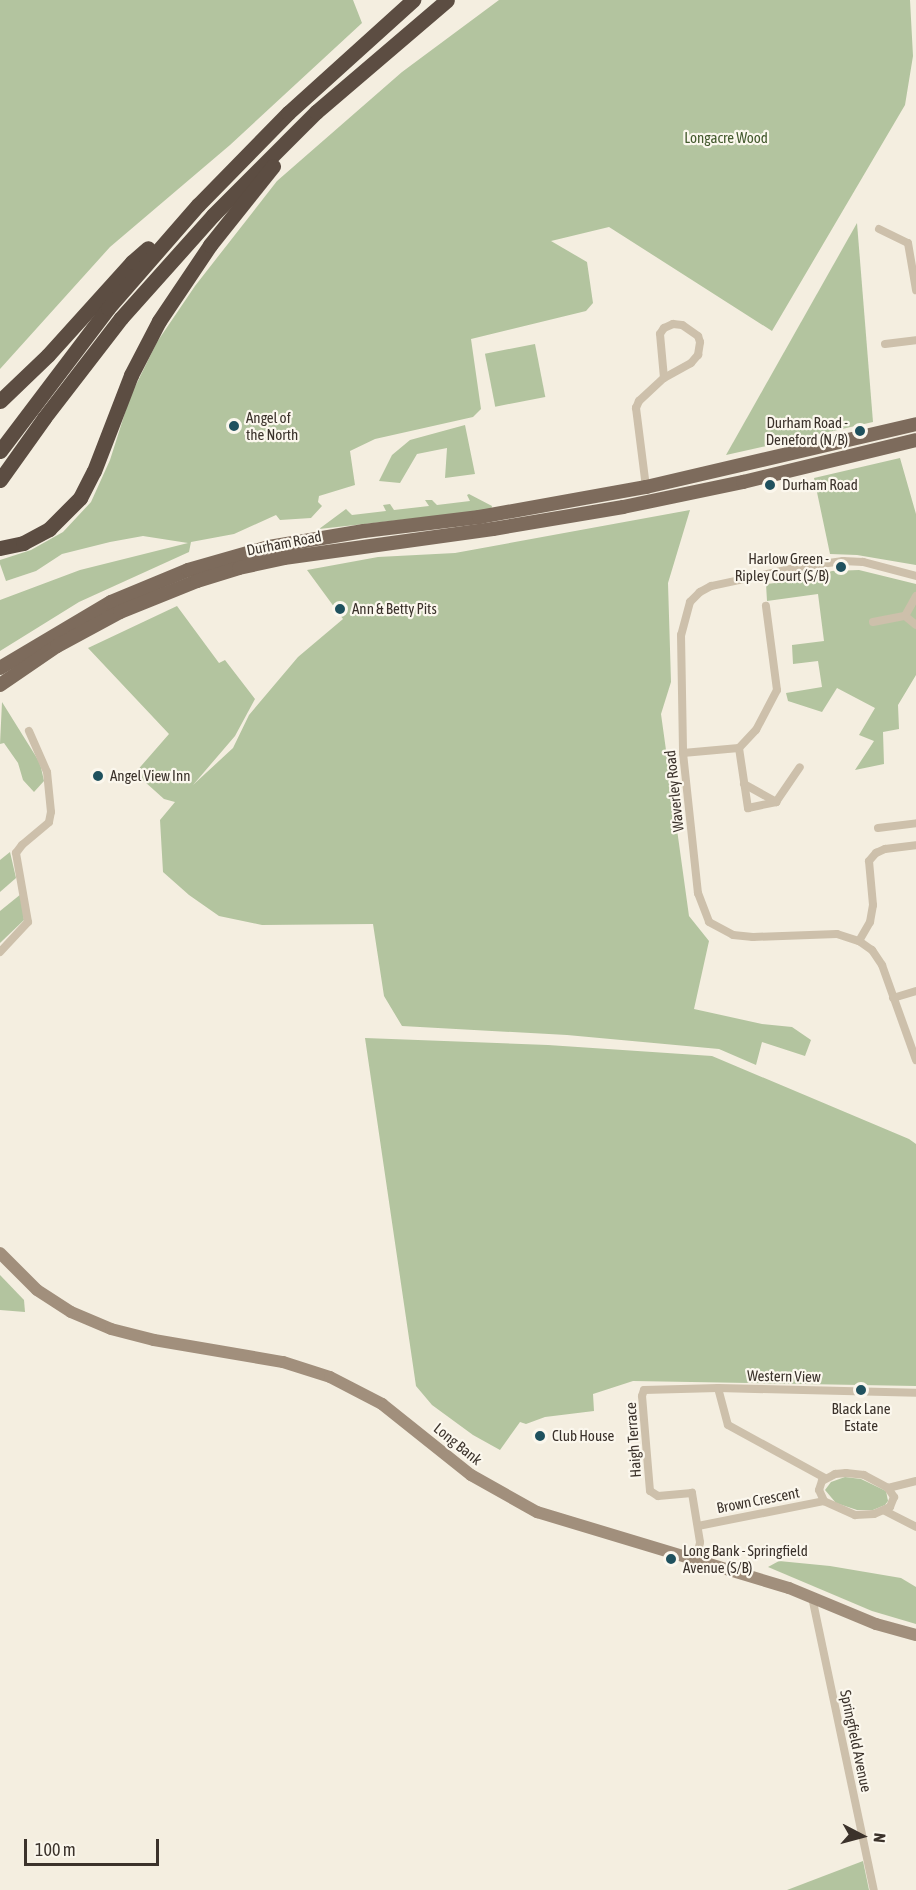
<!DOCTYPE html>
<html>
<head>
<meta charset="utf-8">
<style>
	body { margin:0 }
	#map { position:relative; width:916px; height:1890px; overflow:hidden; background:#f4eee0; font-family:"Asap Condensed",sans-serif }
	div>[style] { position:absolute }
	.green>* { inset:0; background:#b3c49f; transform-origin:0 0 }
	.street>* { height:8px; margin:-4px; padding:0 4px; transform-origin:4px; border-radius:4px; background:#cdc0ab }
	.secondary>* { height:12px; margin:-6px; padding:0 6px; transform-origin:6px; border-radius:6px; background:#a18f7c }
	.primary>* { height:14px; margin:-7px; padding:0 7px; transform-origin:7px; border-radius:7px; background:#7d6b5c }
	.highway>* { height:15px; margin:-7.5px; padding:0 7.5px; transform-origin:7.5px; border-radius:7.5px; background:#5c4d42 }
	.dots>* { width:16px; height:16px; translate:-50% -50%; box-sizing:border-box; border:3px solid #fbf7ed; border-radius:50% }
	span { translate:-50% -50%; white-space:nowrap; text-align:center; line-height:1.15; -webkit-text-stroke:4.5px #fbf7ed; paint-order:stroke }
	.park-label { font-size:15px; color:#435a2e }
	.poi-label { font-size:15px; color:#3b322b }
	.left { translate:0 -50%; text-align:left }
	.right { translate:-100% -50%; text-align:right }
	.street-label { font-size:15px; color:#3b322b }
	.north { position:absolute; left:832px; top:1806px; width:60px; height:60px; -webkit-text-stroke:4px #fbf7ed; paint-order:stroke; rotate:96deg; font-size:16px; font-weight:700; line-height:24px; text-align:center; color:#3b322b }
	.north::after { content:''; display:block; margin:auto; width:21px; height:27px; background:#3b322b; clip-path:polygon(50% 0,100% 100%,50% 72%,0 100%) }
	.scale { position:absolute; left:24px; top:1839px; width:135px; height:27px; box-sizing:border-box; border:3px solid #3b322b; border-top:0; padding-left:8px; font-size:18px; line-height:21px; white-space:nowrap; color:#3b322b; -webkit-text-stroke:4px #fbf7ed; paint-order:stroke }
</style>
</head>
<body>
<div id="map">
	<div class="green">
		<i style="clip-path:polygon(0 0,353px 0,362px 23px,230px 145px,110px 247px,0 369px)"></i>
		<i style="clip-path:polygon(499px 0,910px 0,913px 56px,905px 105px,772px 331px,609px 227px,551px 241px,587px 262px,593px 303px,586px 311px,471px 339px,481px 409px,473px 417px,375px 439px,350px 451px,355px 485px,319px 496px,318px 502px,322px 506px,311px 518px,280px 520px,276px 515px,234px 534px,191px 542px,189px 552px,79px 602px,0 651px,0 600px,80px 570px,188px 543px,143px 536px,110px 542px,62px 554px,36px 571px,6px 581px,0 564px,0 560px,31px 550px,63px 532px,91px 502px,110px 460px,130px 397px,157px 342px,195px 286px,277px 181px,402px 72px)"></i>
		<i style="clip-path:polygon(857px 223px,873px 422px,726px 455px)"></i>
		<i style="left:535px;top:344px;width:54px;height:51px;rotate:79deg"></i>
		<i style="clip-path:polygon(465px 425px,475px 474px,445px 478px,447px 448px,417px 454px,400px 483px,379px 481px,392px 455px,410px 440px)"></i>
		<i style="clip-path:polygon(900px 458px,916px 514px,916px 565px,857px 555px,830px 554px,814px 478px)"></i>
		<i style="clip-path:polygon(469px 494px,492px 506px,491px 510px,319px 529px,346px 509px,352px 515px,386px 511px,383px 505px,390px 504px,394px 510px,429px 506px,425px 500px,432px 500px,437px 505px,470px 501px,467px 495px)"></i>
		<i style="clip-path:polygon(690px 510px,668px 583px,671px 682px,661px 714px,689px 916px,709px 941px,694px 1009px,762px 1024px,792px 1027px,811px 1040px,805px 1056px,762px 1042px,756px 1065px,719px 1049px,567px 1035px,402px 1026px,384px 996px,373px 924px,262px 925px,219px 916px,189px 895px,163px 872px,160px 820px,175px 802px,164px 799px,135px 773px,169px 734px,88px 648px,177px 606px,219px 663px,225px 660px,255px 699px,235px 736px,193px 785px,233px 748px,249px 715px,298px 657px,343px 619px,307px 570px,378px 557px,455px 553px)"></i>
		<i style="clip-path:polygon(859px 570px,916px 584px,916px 675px,898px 705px,899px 729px,883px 732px,884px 764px,855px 770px,874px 741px,859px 735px,875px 708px,837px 688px,822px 712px,788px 701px,786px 693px,822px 687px,818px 661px,793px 664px,792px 645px,824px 641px,818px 594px,767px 601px,766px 584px,805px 580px,832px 571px)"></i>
		<i style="clip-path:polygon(2px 702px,40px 763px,44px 781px,34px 792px,23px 780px,18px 763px,4px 743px,0 744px)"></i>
		<i style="clip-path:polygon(10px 852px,16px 878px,0 892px,0 860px)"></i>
		<i style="clip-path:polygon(21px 894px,24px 920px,0 943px,0 911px)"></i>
		<i style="clip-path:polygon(365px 1038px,548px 1045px,712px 1056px,909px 1139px,916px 1144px,916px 1386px,633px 1381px,593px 1394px,594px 1411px,545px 1417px,526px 1424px,520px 1422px,500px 1450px,473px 1435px,432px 1405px,416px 1386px)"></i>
		<i style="clip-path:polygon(0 1275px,24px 1300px,25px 1312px,0 1310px)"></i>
		<i style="clip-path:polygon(845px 1477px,861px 1479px,886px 1491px,888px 1501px,885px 1505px,873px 1510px,857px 1510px,836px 1503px,825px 1490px,831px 1482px)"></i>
		<i style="clip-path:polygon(779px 1561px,830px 1566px,901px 1578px,916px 1587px,916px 1624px,872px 1611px,768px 1567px)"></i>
		<i style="clip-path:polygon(863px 1861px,869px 1890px,787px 1890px)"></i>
	</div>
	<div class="street">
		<i style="left:879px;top:229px;width:32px;rotate:26deg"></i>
		<i style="left:908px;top:243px;width:48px;rotate:80.3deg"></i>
		<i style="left:885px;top:344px;width:31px;rotate:-7deg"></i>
		<i style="left:646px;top:487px;width:80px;rotate:-97.2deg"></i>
		<i style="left:636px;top:408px;width:8px;rotate:-67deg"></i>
		<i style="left:639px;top:401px;width:34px;rotate:-43deg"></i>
		<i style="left:664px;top:378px;width:31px;rotate:-29deg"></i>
		<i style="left:691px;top:363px;width:11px;rotate:-49deg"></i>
		<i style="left:698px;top:355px;width:13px;rotate:-81deg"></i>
		<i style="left:700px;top:342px;width:6px;rotate:-108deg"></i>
		<i style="left:698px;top:336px;width:19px;rotate:-145deg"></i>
		<i style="left:682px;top:325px;width:9px;rotate:-174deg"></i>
		<i style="left:673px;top:324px;width:10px;rotate:156deg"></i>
		<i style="left:664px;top:328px;width:7px;rotate:124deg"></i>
		<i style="left:660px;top:334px;width:44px;rotate:84.8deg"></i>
		<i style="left:916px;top:576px;width:55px;rotate:-165.2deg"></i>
		<i style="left:863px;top:562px;width:20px;rotate:-177deg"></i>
		<i style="left:843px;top:561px;width:43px;rotate:172.1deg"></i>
		<i style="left:800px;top:567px;width:91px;rotate:167.9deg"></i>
		<i style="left:711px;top:586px;width:13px;rotate:151deg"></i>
		<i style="left:700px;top:592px;width:14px;rotate:135deg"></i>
		<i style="left:690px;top:602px;width:34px;rotate:105deg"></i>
		<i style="left:681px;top:635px;width:118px;rotate:89deg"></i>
		<i style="left:683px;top:753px;width:141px;rotate:83.9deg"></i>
		<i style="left:698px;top:893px;width:31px;rotate:69deg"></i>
		<i style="left:709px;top:922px;width:27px;rotate:28deg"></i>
		<i style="left:733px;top:935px;width:20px;rotate:6deg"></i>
		<i style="left:753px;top:937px;width:84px;rotate:-2deg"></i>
		<i style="left:837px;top:934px;width:23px;rotate:18deg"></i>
		<i style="left:859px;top:941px;width:16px;rotate:35deg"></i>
		<i style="left:872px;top:950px;width:18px;rotate:56deg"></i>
		<i style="left:882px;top:965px;width:101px;rotate:70.3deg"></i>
		<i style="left:905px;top:616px;width:14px;rotate:39deg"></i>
		<i style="left:873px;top:622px;width:33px;rotate:-11deg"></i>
		<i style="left:905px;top:616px;width:23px;rotate:-61deg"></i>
		<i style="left:739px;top:748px;width:61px;rotate:81.5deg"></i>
		<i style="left:748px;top:808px;width:29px;rotate:-12deg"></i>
		<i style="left:776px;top:802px;width:42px;rotate:-55.6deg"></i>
		<i style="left:683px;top:753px;width:56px;rotate:-5.1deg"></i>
		<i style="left:739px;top:748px;width:25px;rotate:-47deg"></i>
		<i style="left:756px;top:730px;width:45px;rotate:-62.3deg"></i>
		<i style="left:777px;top:690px;width:85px;rotate:-97.5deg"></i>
		<i style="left:744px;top:784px;width:37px;rotate:29deg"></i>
		<i style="left:878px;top:828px;width:38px;rotate:-7deg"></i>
		<i style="left:859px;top:941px;width:22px;rotate:-60deg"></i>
		<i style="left:870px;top:922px;width:17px;rotate:-80deg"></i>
		<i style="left:873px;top:905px;width:44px;rotate:-95.2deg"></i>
		<i style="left:869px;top:861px;width:11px;rotate:-49deg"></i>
		<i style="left:876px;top:853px;width:10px;rotate:-24deg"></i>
		<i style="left:885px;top:849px;width:31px;rotate:-7deg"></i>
		<i style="left:0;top:952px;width:41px;rotate:-47deg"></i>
		<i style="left:28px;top:922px;width:70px;rotate:-99.9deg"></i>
		<i style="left:16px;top:853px;width:10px;rotate:-53deg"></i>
		<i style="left:22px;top:845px;width:35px;rotate:-40deg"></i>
		<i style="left:49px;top:822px;width:10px;rotate:-79deg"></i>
		<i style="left:51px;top:812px;width:40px;rotate:-95.7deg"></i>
		<i style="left:47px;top:772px;width:45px;rotate:-113.7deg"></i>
		<i style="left:893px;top:998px;width:24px;rotate:-17deg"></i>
		<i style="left:718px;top:1388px;width:38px;rotate:75deg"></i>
		<i style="left:728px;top:1425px;width:111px;rotate:28.7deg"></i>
		<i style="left:846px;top:1473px;width:18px;rotate:6deg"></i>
		<i style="left:864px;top:1475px;width:27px;rotate:28deg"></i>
		<i style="left:888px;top:1488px;width:11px;rotate:56deg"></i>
		<i style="left:894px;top:1497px;width:11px;rotate:112deg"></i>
		<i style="left:890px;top:1507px;width:17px;rotate:156deg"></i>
		<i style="left:874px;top:1514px;width:19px;rotate:177deg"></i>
		<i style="left:855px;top:1515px;width:34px;rotate:-156deg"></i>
		<i style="left:824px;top:1501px;width:12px;rotate:-114deg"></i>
		<i style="left:819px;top:1490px;width:9px;rotate:-72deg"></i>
		<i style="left:822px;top:1481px;width:15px;rotate:-28deg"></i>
		<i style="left:835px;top:1474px;width:11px;rotate:-5deg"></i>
		<i style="left:888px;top:1488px;width:29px;rotate:-14deg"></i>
		<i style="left:885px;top:1511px;width:35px;rotate:27deg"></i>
		<i style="left:698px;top:1526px;width:128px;rotate:-11.2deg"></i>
		<i style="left:696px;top:1560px;width:18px;rotate:-77deg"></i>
		<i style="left:700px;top:1542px;width:50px;rotate:-99.3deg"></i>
		<i style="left:692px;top:1493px;width:34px;rotate:175deg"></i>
		<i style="left:658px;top:1496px;width:9px;rotate:-148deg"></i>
		<i style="left:650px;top:1491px;width:95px;rotate:-94.8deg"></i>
		<i style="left:642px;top:1396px;width:6px;rotate:-72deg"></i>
		<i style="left:644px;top:1390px;width:74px;rotate:-1.5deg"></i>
		<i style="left:718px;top:1388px;width:198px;rotate:1.4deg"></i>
		<i style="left:812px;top:1597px;width:299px;rotate:78.1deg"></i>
	</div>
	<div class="secondary">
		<i style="left:0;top:1253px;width:52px;rotate:45deg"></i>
		<i style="left:37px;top:1290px;width:40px;rotate:32.9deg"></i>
		<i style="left:71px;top:1312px;width:43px;rotate:23deg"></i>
		<i style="left:111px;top:1329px;width:44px;rotate:14.3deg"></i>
		<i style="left:154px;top:1340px;width:131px;rotate:9.7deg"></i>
		<i style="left:283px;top:1362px;width:49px;rotate:17.7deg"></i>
		<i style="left:330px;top:1377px;width:59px;rotate:27.4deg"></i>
		<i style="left:382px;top:1404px;width:114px;rotate:38.6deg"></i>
		<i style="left:471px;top:1475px;width:76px;rotate:29.3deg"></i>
		<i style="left:537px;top:1512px;width:263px;rotate:16.8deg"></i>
		<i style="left:789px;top:1588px;width:94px;rotate:22.5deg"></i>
		<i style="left:876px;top:1624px;width:41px;rotate:15.4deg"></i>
	</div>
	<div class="primary">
		<i style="left:0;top:668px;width:129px;rotate:-30.7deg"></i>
		<i style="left:111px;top:602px;width:83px;rotate:-22.6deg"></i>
		<i style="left:188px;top:570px;width:84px;rotate:-15.9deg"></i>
		<i style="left:269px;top:547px;width:96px;rotate:-9.6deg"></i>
		<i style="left:364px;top:531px;width:116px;rotate:-6.9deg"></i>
		<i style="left:479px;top:517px;width:170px;rotate:-10.2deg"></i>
		<i style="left:646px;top:487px;width:277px;rotate:-13.1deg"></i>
		<i style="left:0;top:685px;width:69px;rotate:-34.4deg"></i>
		<i style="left:57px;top:646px;width:72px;rotate:-28.4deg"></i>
		<i style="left:120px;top:612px;width:83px;rotate:-21.9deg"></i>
		<i style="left:197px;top:581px;width:44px;rotate:-17.2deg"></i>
		<i style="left:239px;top:568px;width:46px;rotate:-12.5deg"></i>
		<i style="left:284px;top:558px;width:211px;rotate:-7.9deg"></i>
		<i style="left:493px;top:529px;width:132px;rotate:-9.6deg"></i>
		<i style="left:623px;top:507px;width:123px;rotate:-11.8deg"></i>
		<i style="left:743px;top:482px;width:178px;rotate:-13.6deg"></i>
	</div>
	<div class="highway">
		<i style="left:0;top:401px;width:66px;rotate:-43.8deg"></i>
		<i style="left:48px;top:355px;width:125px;rotate:-47.9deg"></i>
		<i style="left:132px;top:262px;width:21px;rotate:-41deg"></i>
		<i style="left:0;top:451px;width:179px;rotate:-52.9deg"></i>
		<i style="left:108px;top:308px;width:137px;rotate:-48.9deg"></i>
		<i style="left:198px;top:205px;width:129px;rotate:-45.6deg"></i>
		<i style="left:288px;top:113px;width:169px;rotate:-42.1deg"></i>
		<i style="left:0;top:480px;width:76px;rotate:-54.6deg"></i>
		<i style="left:44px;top:418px;width:126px;rotate:-52.4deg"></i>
		<i style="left:121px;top:318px;width:138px;rotate:-48.2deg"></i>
		<i style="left:213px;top:215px;width:146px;rotate:-45deg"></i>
		<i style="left:316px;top:112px;width:172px;rotate:-40.5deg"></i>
		<i style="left:0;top:548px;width:24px;rotate:-12deg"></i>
		<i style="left:23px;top:543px;width:30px;rotate:-28deg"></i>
		<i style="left:49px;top:529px;width:44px;rotate:-45deg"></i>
		<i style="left:80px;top:498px;width:30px;rotate:-63deg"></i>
		<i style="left:94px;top:471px;width:103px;rotate:-68.9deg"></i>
		<i style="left:131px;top:375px;width:61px;rotate:-62.6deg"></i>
		<i style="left:159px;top:321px;width:92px;rotate:-56.1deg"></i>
		<i style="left:210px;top:245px;width:101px;rotate:-51.4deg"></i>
	</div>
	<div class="dots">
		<i style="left:234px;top:426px;background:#1f515e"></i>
		<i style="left:860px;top:431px;background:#1f515e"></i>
		<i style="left:770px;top:485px;background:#1f515e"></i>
		<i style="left:841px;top:567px;background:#1f515e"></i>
		<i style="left:340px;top:609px;background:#1f515e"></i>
		<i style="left:98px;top:776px;background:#1f515e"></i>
		<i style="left:861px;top:1390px;background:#1f515e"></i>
		<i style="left:540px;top:1436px;background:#1f515e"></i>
		<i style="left:671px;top:1559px;background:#1f515e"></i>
	</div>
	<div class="park-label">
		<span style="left:726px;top:138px">Longacre Wood</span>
	</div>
	<div class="poi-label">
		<span class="left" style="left:246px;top:426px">Angel of<br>the North</span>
		<span class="right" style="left:848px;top:431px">Durham Road -<br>Deneford (N/B)</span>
		<span class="left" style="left:782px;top:485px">Durham Road</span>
		<span class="right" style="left:829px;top:567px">Harlow Green -<br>Ripley Court (S/B)</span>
		<span class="left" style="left:352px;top:609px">Ann &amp; Betty Pits</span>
		<span class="left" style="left:110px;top:776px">Angel View Inn</span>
		<span style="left:861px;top:1417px">Black Lane<br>Estate</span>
		<span class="left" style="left:552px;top:1436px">Club House</span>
		<span class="left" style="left:683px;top:1559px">Long Bank - Springfield<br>Avenue (S/B)</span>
	</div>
	<div class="street-label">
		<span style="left:284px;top:543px;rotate:-11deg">Durham Road</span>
		<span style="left:674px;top:791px;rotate:-96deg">Waverley Road</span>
		<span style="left:784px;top:1376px;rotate:1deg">Western View</span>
		<span style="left:633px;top:1440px;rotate:-94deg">Haigh Terrace</span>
		<span style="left:458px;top:1444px;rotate:39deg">Long Bank</span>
		<span style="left:758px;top:1500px;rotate:-11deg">Brown Crescent</span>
		<span style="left:856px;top:1741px;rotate:78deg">Springfield Avenue</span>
	</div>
	<div class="north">N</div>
	<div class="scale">100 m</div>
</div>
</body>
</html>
